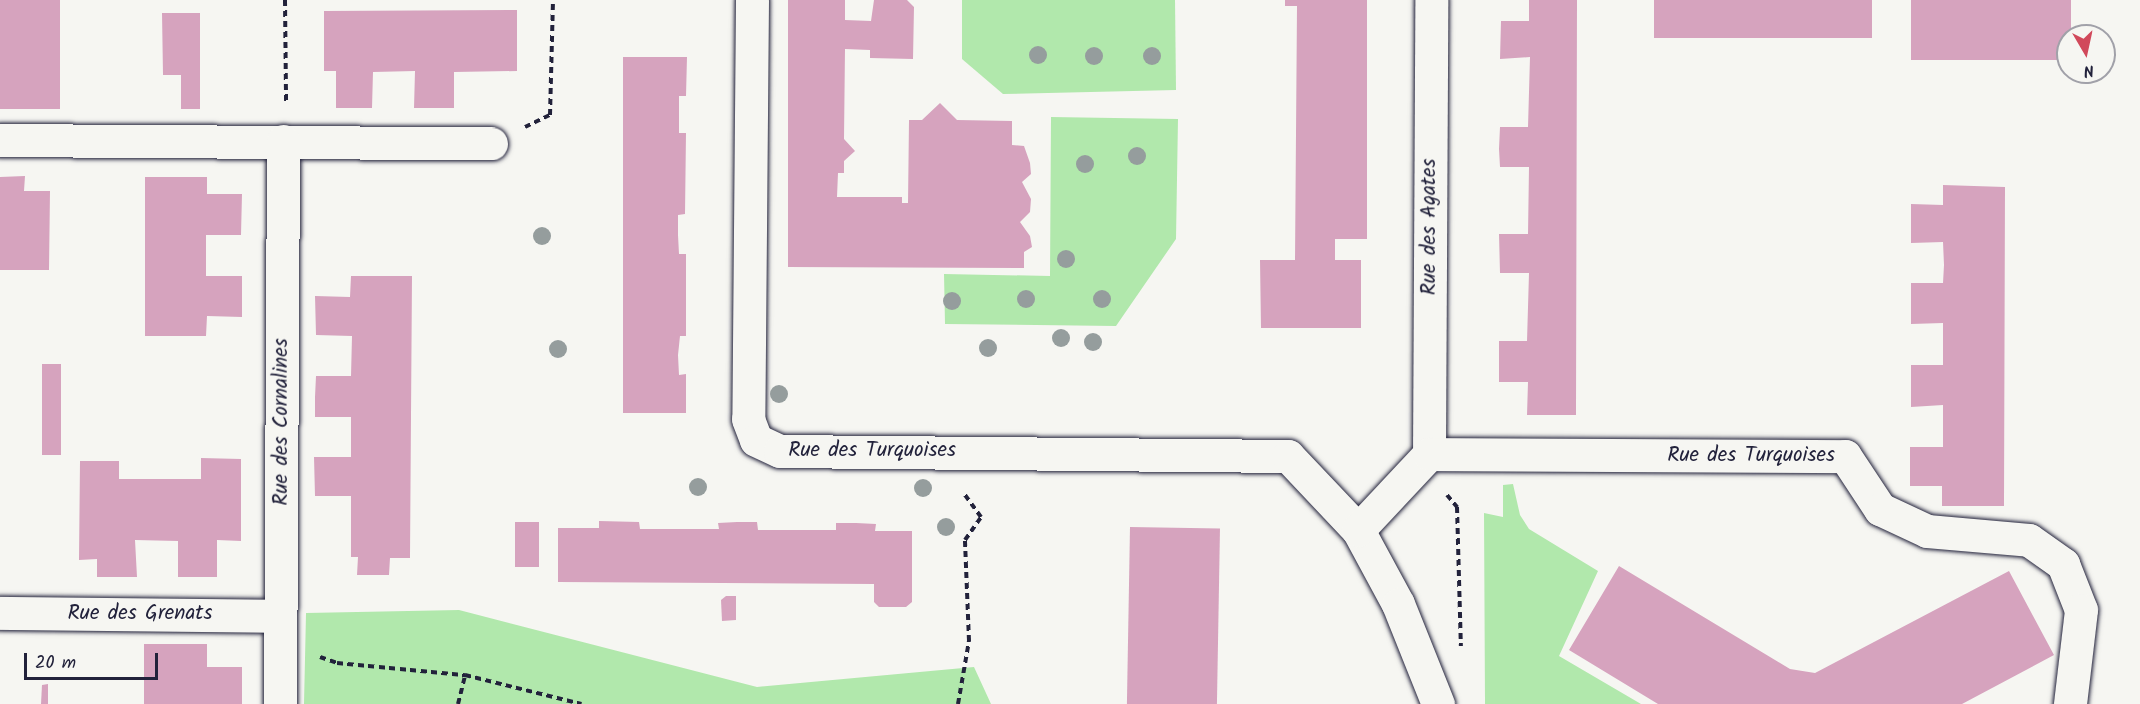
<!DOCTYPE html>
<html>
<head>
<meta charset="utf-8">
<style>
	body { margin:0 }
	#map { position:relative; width:2140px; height:704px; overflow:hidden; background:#f6f6f2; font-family:Kalam,sans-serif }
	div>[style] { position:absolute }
	.green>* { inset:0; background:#b1e8ac }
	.building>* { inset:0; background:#d6a3be; transform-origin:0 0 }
	.path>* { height:4px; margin-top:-2px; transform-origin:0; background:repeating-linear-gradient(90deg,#22223b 0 6px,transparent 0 10.5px) }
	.roads { filter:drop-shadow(0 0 2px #22223b) drop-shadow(0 0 2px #22223b) }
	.street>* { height:33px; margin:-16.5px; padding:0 16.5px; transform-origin:16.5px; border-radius:16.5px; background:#f6f6f2 }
	.trees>* { width:18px; height:18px; margin:-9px; border-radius:50%; background:#959d9d }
	span { translate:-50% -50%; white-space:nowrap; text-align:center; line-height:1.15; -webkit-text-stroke:4.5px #f6f6f2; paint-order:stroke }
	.street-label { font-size:21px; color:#22223b }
	.north { position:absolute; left:2056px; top:24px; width:60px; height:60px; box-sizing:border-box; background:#f6f6f2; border:2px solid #a1a1a9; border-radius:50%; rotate:171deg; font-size:16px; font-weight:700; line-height:24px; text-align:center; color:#22223b }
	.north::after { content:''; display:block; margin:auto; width:21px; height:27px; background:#d1495b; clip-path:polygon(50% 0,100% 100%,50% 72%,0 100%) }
	.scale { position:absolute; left:24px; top:653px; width:134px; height:27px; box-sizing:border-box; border:3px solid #22223b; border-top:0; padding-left:8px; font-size:18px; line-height:21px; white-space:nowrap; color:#22223b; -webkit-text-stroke:4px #f6f6f2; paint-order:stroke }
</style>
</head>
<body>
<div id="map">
	<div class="green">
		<i style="clip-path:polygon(962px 0,1175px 0,1176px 90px,1003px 94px,962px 59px)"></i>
		<i style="clip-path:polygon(1051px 117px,1178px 119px,1176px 239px,1116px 326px,945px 324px,944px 274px,1050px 276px)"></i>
		<i style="clip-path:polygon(1513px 484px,1520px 515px,1529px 529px,1598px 571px,1559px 656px,1641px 704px,1485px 704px,1484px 513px,1503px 517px,1503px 485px)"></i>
		<i style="clip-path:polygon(459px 610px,757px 687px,974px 667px,991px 704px,304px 704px,306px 613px)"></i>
	</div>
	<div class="building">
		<i style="left:0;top:0;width:60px;height:109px"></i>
		<i style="clip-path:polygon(788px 0,845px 0,845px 20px,871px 21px,874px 0,907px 0,914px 7px,913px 59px,870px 58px,870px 50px,845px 49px,844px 139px,855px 151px,844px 161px,844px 173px,838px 173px,837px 197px,902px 197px,902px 203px,908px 203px,909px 120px,922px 120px,940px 103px,957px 120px,1012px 121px,1012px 145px,1024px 146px,1030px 163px,1031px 174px,1022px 182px,1031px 199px,1030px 212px,1020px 222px,1030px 236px,1032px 247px,1024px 252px,1024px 268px,788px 267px)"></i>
		<i style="clip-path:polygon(1285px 0,1367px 0,1367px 239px,1335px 239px,1335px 260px,1361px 260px,1361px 328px,1261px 328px,1260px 260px,1295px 260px,1297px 6px,1285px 6px)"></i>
		<i style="clip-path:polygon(1529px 0,1577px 0,1576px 415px,1527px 415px,1528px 382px,1499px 382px,1499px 341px,1527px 341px,1529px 273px,1500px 273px,1499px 234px,1528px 234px,1529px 167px,1500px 167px,1499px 149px,1500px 127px,1528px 127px,1530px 57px,1500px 59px,1501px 21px,1529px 21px)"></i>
		<i style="left:1654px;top:0;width:218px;height:38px"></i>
		<i style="left:1911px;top:0;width:160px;height:60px"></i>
		<i style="clip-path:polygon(517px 10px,517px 71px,454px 72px,454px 108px,414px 108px,415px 71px,373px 72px,372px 108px,336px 108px,336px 71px,324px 71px,324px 11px)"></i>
		<i style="clip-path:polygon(162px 13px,200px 13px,200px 109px,181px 109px,181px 75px,163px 75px)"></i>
		<i style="clip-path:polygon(623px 57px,687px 57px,686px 96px,679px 96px,679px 133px,686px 133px,685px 214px,678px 215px,678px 235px,679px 254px,686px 254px,686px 336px,680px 336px,678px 355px,679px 375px,686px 374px,686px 413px,623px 413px)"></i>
		<i style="clip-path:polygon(25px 176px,24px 191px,50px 191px,49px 270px,0 270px,0 177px)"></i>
		<i style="clip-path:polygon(145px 177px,207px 177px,207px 194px,242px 194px,241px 235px,206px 235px,206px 276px,242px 276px,242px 317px,207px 316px,206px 336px,145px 336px)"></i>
		<i style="clip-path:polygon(1943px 185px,2005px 187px,2004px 506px,1942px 506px,1942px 486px,1910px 486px,1910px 447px,1943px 447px,1943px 405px,1911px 407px,1911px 365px,1943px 365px,1943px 323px,1911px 324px,1911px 283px,1943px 283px,1944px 265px,1943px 242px,1911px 243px,1911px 204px,1943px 205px)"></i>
		<i style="clip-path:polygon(351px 276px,412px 276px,410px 558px,390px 558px,389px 575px,357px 575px,358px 557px,351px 557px,351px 496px,315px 496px,314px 457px,351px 457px,351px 417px,315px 417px,315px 397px,316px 376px,351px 376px,352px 336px,316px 335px,315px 296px,350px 297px)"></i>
		<i style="left:42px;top:364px;width:19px;height:91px"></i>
		<i style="clip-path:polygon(201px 458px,241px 459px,241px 541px,217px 540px,217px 577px,178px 577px,178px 541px,135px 540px,137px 577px,97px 577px,97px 559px,79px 560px,80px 461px,119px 461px,119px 479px,201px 479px)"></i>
		<i style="clip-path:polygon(599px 521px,639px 522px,640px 529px,719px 529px,718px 523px,737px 522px,757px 522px,758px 530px,836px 530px,836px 523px,856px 523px,876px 524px,875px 531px,912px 531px,912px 602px,906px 607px,879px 607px,874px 602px,874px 584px,558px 582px,558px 528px,599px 528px)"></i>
		<i style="left:515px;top:522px;width:24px;height:45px"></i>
		<i style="left:1130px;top:527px;width:90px;height:177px;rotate:1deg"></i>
		<i style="clip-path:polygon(1619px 566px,1790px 669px,1815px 673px,2009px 571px,2054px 655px,1962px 704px,1658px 704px,1569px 650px)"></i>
		<i style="clip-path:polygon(726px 596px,736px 596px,736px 620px,722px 621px,721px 600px)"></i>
		<i style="clip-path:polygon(144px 644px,207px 644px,207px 667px,242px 667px,242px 704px,144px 704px)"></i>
		<i style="clip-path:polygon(48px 684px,48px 704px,41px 704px,42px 685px)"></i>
	</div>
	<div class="path">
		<i style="left:285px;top:0;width:101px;rotate:89.4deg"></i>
		<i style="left:525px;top:127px;width:28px;rotate:-26deg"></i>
		<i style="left:550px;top:115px;width:115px;rotate:-88.5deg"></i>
		<i style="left:1447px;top:495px;width:16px;rotate:50deg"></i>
		<i style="left:1457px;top:507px;width:139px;rotate:88.4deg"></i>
		<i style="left:320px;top:657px;width:18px;rotate:19deg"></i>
		<i style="left:337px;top:663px;width:129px;rotate:5.4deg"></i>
		<i style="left:458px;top:704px;width:30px;rotate:-76deg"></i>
		<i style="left:465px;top:675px;width:120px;rotate:14deg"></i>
		<i style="left:958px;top:704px;width:64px;rotate:-80.1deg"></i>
		<i style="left:969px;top:641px;width:101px;rotate:-92.3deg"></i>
		<i style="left:965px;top:540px;width:28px;rotate:-55deg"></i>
		<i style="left:981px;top:517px;width:29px;rotate:-126deg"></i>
	</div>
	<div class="roads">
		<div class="street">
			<i style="left:752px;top:0;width:419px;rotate:90.5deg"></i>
			<i style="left:748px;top:419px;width:22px;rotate:69deg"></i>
			<i style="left:756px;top:440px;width:26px;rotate:25deg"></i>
			<i style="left:780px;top:451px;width:508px;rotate:0.56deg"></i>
			<i style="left:1288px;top:456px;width:102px;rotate:46.6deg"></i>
			<i style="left:1358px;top:530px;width:84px;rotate:61.6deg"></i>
			<i style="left:1398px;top:604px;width:108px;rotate:68.2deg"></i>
			<i style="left:0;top:140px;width:491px;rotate:0.4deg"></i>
			<i style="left:1429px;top:454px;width:454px;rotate:-89.7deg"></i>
			<i style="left:1358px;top:530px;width:104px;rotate:-46.9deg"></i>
			<i style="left:1429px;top:454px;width:416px;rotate:0.3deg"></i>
			<i style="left:1845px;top:456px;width:64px;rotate:56.6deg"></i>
			<i style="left:1880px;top:509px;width:52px;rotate:25.1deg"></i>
			<i style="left:1927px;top:531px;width:102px;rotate:5deg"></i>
			<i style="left:2029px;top:540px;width:42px;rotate:35.2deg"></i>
			<i style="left:2063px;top:564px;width:49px;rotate:68.6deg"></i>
			<i style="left:2081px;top:610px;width:95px;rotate:96.7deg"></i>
			<i style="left:0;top:613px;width:280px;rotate:0.6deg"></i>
			<i style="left:280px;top:704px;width:563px;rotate:-89.69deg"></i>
		</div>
	</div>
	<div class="trees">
		<i style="left:1038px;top:55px"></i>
		<i style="left:1094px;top:56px"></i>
		<i style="left:1152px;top:56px"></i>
		<i style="left:1137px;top:156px"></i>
		<i style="left:1085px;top:164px"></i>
		<i style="left:542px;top:236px"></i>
		<i style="left:1066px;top:259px"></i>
		<i style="left:1026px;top:299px"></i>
		<i style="left:1102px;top:299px"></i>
		<i style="left:952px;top:301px"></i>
		<i style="left:1061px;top:338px"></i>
		<i style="left:1093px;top:342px"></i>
		<i style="left:988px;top:348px"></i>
		<i style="left:558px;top:349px"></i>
		<i style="left:779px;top:394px"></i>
		<i style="left:698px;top:487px"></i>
		<i style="left:923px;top:488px"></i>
		<i style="left:946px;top:527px"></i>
	</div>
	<div class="street-label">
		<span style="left:1430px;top:227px;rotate:-90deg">Rue des Agates</span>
		<span style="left:282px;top:422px;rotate:-90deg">Rue des Cornalines</span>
		<span style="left:872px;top:451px">Rue des Turquoises</span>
		<span style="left:1751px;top:456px">Rue des Turquoises</span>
		<span style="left:140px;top:614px">Rue des Grenats</span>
	</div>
	<div class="north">N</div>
	<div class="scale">20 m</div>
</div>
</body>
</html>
